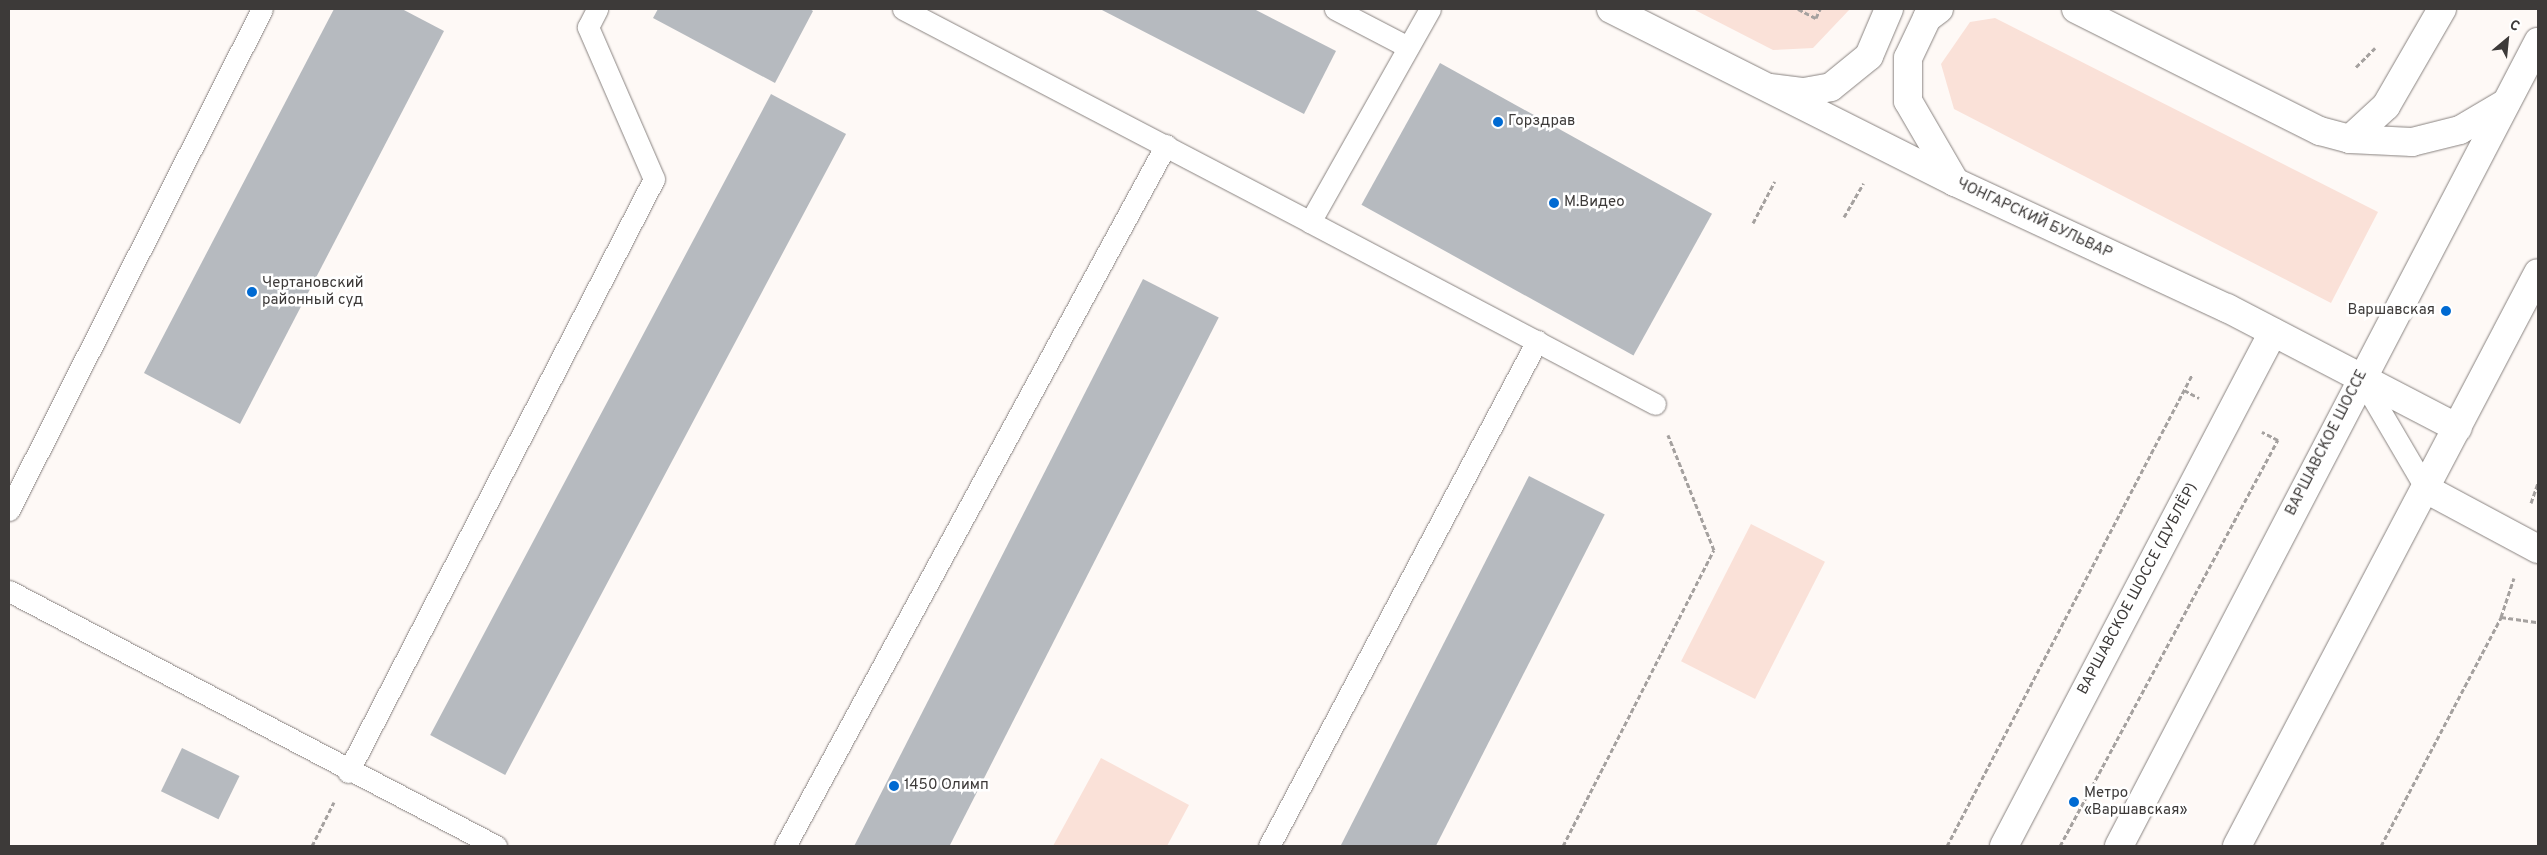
<!DOCTYPE html>
<html>
<head>
<meta charset="utf-8">
<style>
	body { margin:0 }
	#map { position:relative; width:2547px; height:855px; overflow:hidden; background:#fef9f6; font-family:Overpass,sans-serif }
	div>[style] { position:absolute }
	.green>* { inset:0; background:#fae1d8; transform-origin:0 0 }
	.building>* { inset:0; background:#b6babf; transform-origin:0 0 }
	.path>* { height:3px; margin-top:-1.5px; transform-origin:0; background:repeating-linear-gradient(90deg,#a5a19f 0 5px,transparent 0 7.5px) }
	.roads { filter:drop-shadow(0 0 1px #898380) drop-shadow(0 0 1px #898380) }
	.lane>* { height:21px; margin:-10.5px; padding:0 10.5px; transform-origin:10.5px; border-radius:10.5px; background:#fff }
	.street>* { height:28px; margin:-14px; padding:0 14px; transform-origin:14px; border-radius:14px; background:#fff }
	.secondary>* { height:28px; margin:-14px; padding:0 14px; transform-origin:14px; border-radius:14px; background:#fff }
	.primary>* { height:28px; margin:-14px; padding:0 14px; transform-origin:14px; border-radius:14px; background:#fff }
	.dots>* { width:14px; height:14px; translate:-50% -50%; box-sizing:border-box; border:2px solid #fff; border-radius:50% }
	span { translate:-50% -50%; white-space:nowrap; text-align:center; line-height:1.15; -webkit-text-stroke:5px #fff; paint-order:stroke }
	.poi-label { font-size:15px; color:#3d3a39 }
	.left { translate:0 -50%; text-align:left }
	.right { translate:-100% -50%; text-align:right }
	.street-label { font-size:15px; color:#3d3a39 }
	.frame { position:absolute; inset:0; border:10px solid #3d3a39; pointer-events:none }
	.north { position:absolute; left:2482px; top:15px; width:50px; height:50px; -webkit-text-stroke:4px #fff; paint-order:stroke; rotate:28deg; font-size:14px; font-weight:700; line-height:20px; text-align:center; color:#3d3a39 }
	.north::after { content:''; display:block; margin:auto; width:18px; height:22px; background:#3d3a39; clip-path:polygon(50% 0,100% 100%,50% 72%,0 100%) }
</style>
</head>
<body>
<div id="map">
	<div class="green">
		<i style="clip-path:polygon(1693px 9px,1850px 9px,1813px 48px,1773px 50px)"></i>
		<i style="clip-path:polygon(1995px 18px,2378px 212px,2331px 303px,1954px 109px,1941px 64px,1970px 22px)"></i>
		<i style="left:1751px;top:524px;width:83px;height:154px;rotate:27deg"></i>
		<i style="clip-path:polygon(1101px 758px,1189px 805px,1167px 846px,1053px 846px)"></i>
	</div>
	<div class="building">
		<i style="clip-path:polygon(334px 9px,402px 9px,444px 31px,240px 424px,144px 373px)"></i>
		<i style="clip-path:polygon(658px 9px,810px 9px,813px 11px,775px 83px,653px 18px)"></i>
		<i style="clip-path:polygon(1100px 9px,1254px 9px,1336px 51px,1304px 114px)"></i>
		<i style="left:1440px;top:63px;width:311px;height:162px;rotate:29deg"></i>
		<i style="left:771px;top:94px;width:85px;height:726px;rotate:28deg"></i>
		<i style="left:1143px;top:279px;width:85px;height:641px;rotate:27deg"></i>
		<i style="left:1529px;top:476px;width:85px;height:418px;rotate:27deg"></i>
		<i style="left:182px;top:748px;width:64px;height:48px;rotate:26deg"></i>
	</div>
	<div class="path">
		<i style="left:1798px;top:9px;width:20px;rotate:27deg"></i>
		<i style="left:1816px;top:18px;width:10px;rotate:-66deg"></i>
		<i style="left:2356px;top:67px;width:27px;rotate:-45deg"></i>
		<i style="left:1844px;top:217px;width:39px;rotate:-60deg"></i>
		<i style="left:1753px;top:223px;width:47px;rotate:-62.4deg"></i>
		<i style="left:2184px;top:390px;width:17px;rotate:28deg"></i>
		<i style="left:2531px;top:503px;width:21px;rotate:-71deg"></i>
		<i style="left:2501px;top:617px;width:41px;rotate:-71.6deg"></i>
		<i style="left:312px;top:846px;width:49px;rotate:-63.4deg"></i>
		<i style="left:1563px;top:846px;width:332px;rotate:-63deg"></i>
		<i style="left:1714px;top:550px;width:124px;rotate:-111.8deg"></i>
		<i style="left:1947px;top:846px;width:531px;rotate:-62.52deg"></i>
		<i style="left:2060px;top:846px;width:461px;rotate:-61.8deg"></i>
		<i style="left:2278px;top:440px;width:18px;rotate:-153deg"></i>
		<i style="left:2381px;top:846px;width:259px;rotate:-62.3deg"></i>
		<i style="left:2501px;top:617px;width:37px;rotate:8deg"></i>
	</div>
	<div class="roads">
		<div class="lane">
			<i style="left:903px;top:9px;width:459px;rotate:27.6deg"></i>
			<i style="left:1310px;top:222px;width:244px;rotate:-60.6deg"></i>
			<i style="left:1335px;top:9px;width:82px;rotate:27.5deg"></i>
			<i style="left:1310px;top:222px;width:390px;rotate:27.8deg"></i>
			<i style="left:2361px;top:378px;width:129px;rotate:59.6deg"></i>
			<i style="left:9px;top:510px;width:561px;rotate:-63.21deg"></i>
			<i style="left:9px;top:591px;width:550px;rotate:27.64deg"></i>
			<i style="left:348px;top:772px;width:667px;rotate:-62.71deg"></i>
			<i style="left:654px;top:179px;width:166px;rotate:-113.5deg"></i>
			<i style="left:588px;top:27px;width:20px;rotate:-63deg"></i>
			<i style="left:785px;top:846px;width:798px;rotate:-61.48deg"></i>
			<i style="left:1269px;top:846px;width:572px;rotate:-62.05deg"></i>
		</div>
		<div class="street">
			<i style="left:1939px;top:9px;width:15px;rotate:143deg"></i>
			<i style="left:1927px;top:18px;width:44px;rotate:115.4deg"></i>
			<i style="left:1908px;top:58px;width:43px;rotate:90deg"></i>
			<i style="left:1908px;top:101px;width:94px;rotate:59.9deg"></i>
			<i style="left:1770px;top:88px;width:34px;rotate:7deg"></i>
			<i style="left:1804px;top:92px;width:27px;rotate:-10deg"></i>
			<i style="left:1831px;top:87px;width:49px;rotate:-39.2deg"></i>
			<i style="left:1869px;top:56px;width:51px;rotate:-66.9deg"></i>
			<i style="left:2426px;top:489px;width:127px;rotate:28.2deg"></i>
		</div>
		<div class="secondary">
			<i style="left:1611px;top:9px;width:385px;rotate:26.7deg"></i>
			<i style="left:1955px;top:182px;width:300px;rotate:24.9deg"></i>
			<i style="left:2227px;top:308px;width:260px;rotate:27.5deg"></i>
			<i style="left:2076px;top:9px;width:273px;rotate:26.6deg"></i>
			<i style="left:2320px;top:131px;width:31px;rotate:15deg"></i>
			<i style="left:2350px;top:139px;width:62px;rotate:2.8deg"></i>
			<i style="left:2412px;top:142px;width:49px;rotate:-14deg"></i>
			<i style="left:2460px;top:130px;width:53px;rotate:-30.4deg"></i>
			<i style="left:2350px;top:139px;width:49px;rotate:-42.5deg"></i>
			<i style="left:2386px;top:106px;width:112px;rotate:-60deg"></i>
			<i style="left:2004px;top:846px;width:580px;rotate:-62.37deg"></i>
		</div>
		<div class="primary">
			<i style="left:2119px;top:846px;width:907px;rotate:-62.47deg"></i>
			<i style="left:2237px;top:846px;width:647px;rotate:-62.29deg"></i>
		</div>
	</div>
	<div class="dots">
		<i style="left:1498px;top:122px;background:#006ad2"></i>
		<i style="left:1554px;top:203px;background:#006ad2"></i>
		<i style="left:252px;top:292px;background:#006ad2"></i>
		<i style="left:2446px;top:311px;background:#006ad2"></i>
		<i style="left:894px;top:786px;background:#006ad2"></i>
		<i style="left:2074px;top:802px;background:#006ad2"></i>
	</div>
	<div class="poi-label">
		<span class="left" style="left:1508px;top:122px">Горздрав</span>
		<span class="left" style="left:1564px;top:203px">М.Видео</span>
		<span class="left" style="left:262px;top:292px">Чертановский<br>районный суд</span>
		<span class="right" style="left:2435px;top:311px">Варшавская</span>
		<span class="left" style="left:904px;top:786px">1450 Олимп</span>
		<span class="left" style="left:2084px;top:802px">Метро<br>«Варшавская»</span>
	</div>
	<div class="street-label">
		<span style="left:2034px;top:219px;rotate:25deg">ЧОНГАРСКИЙ БУЛЬВАР</span>
		<span style="left:2327px;top:443px;rotate:-63deg">ВАРШАВСКОЕ ШОССЕ</span>
		<span style="left:2138px;top:589px;rotate:-62deg">ВАРШАВСКОЕ ШОССЕ (ДУБЛЁР)</span>
	</div>
	<div class="frame"></div>
	<div class="north">С</div>
</div>
</body>
</html>
